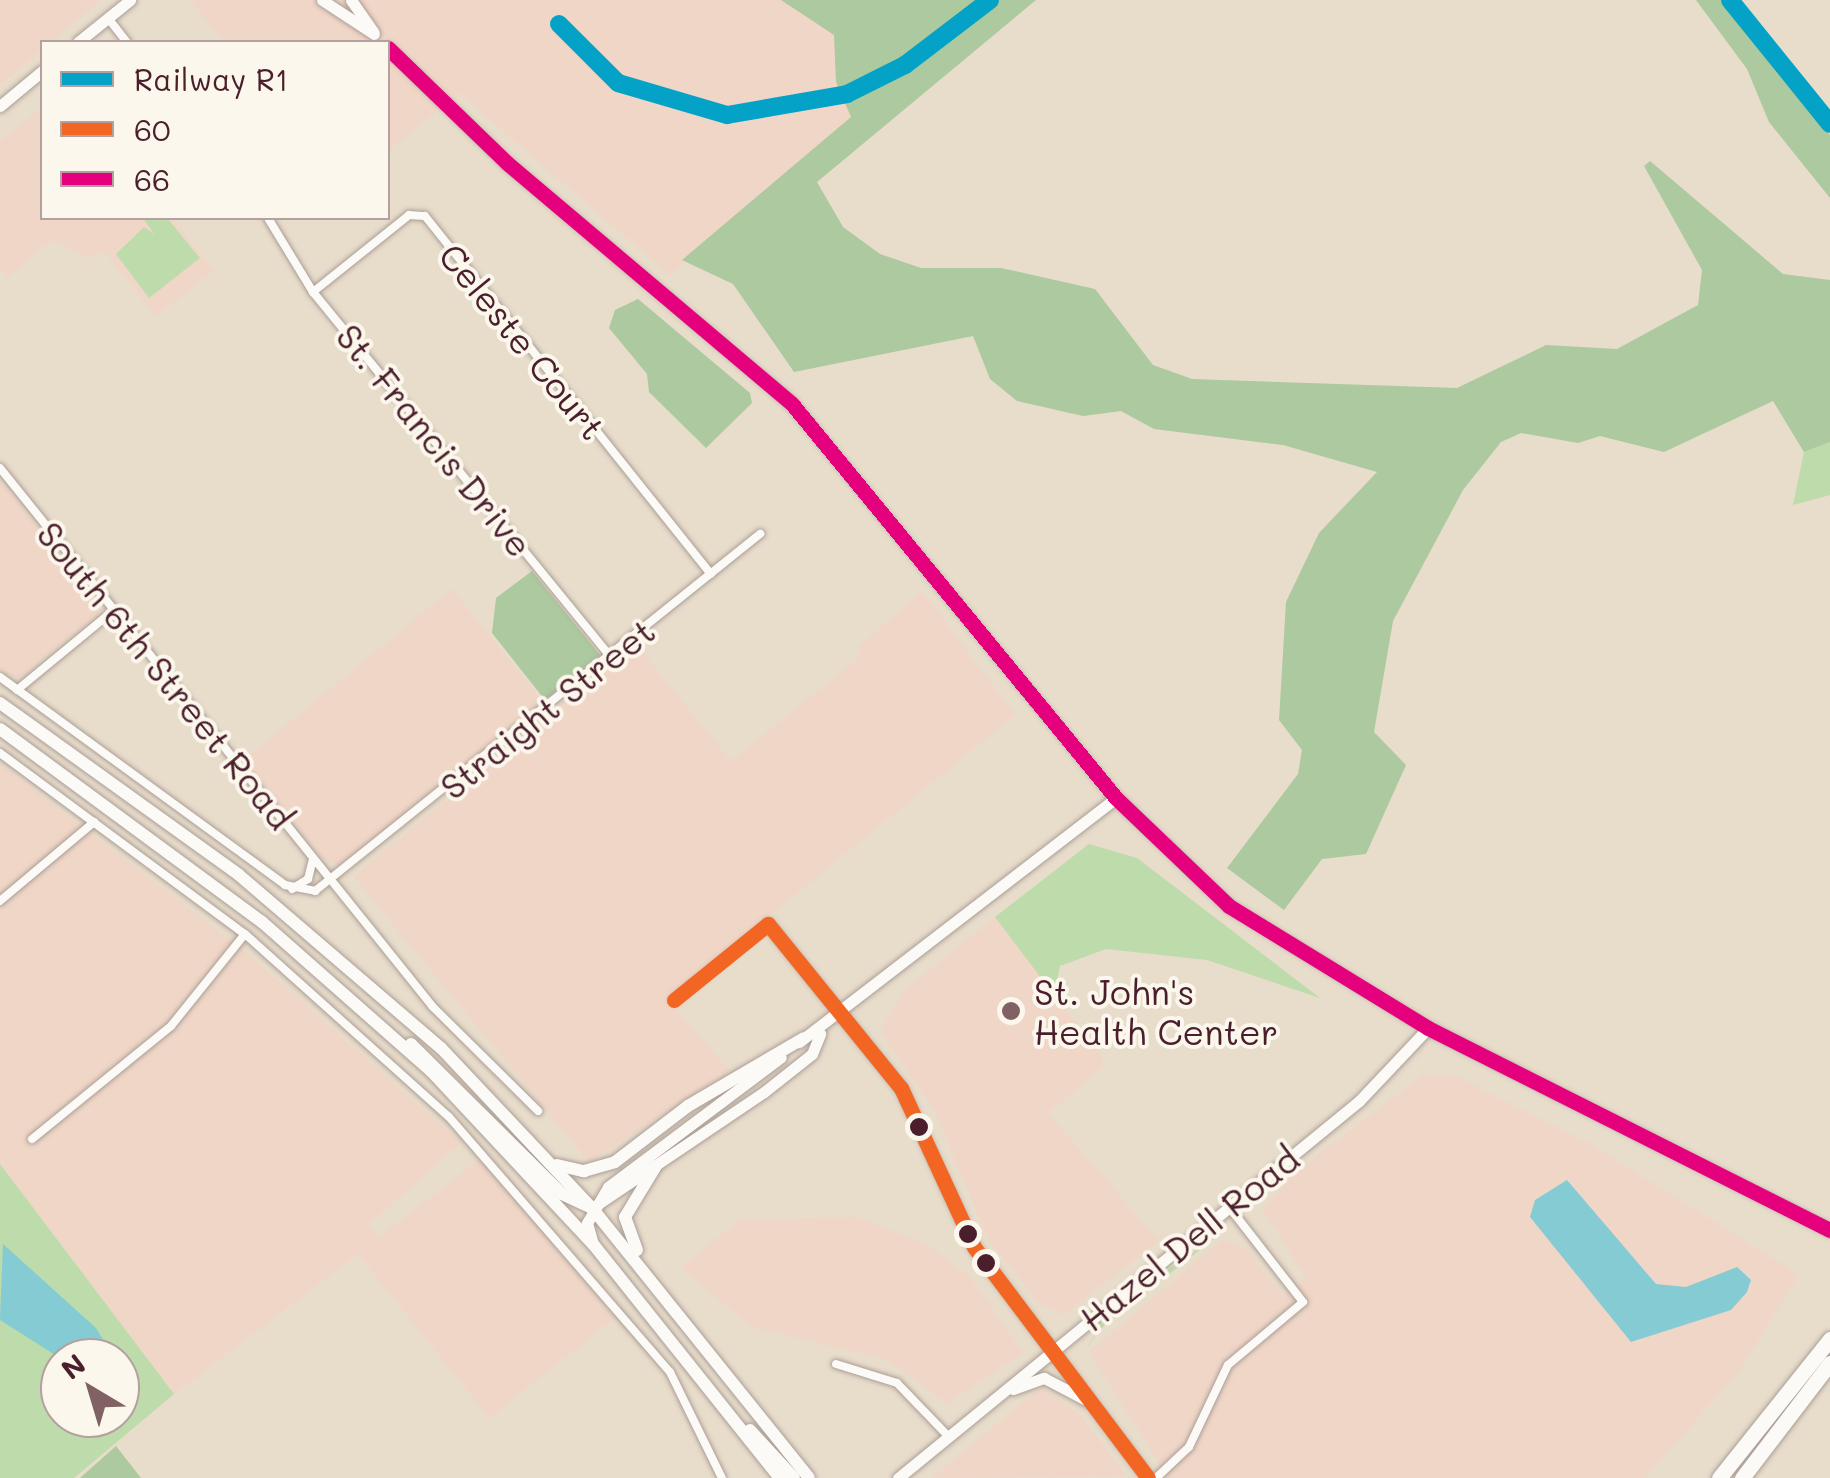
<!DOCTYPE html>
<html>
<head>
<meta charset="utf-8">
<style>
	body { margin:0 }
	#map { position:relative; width:1830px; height:1478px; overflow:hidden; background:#e8dccb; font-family:Mali,sans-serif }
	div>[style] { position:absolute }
	.built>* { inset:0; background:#f0d6c7 }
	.green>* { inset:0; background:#bddbab }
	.forest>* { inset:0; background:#acc99f }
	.water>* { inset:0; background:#85cbd3 }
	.roads { filter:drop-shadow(0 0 2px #ab9f97) drop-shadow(0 0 2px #ab9f97) }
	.street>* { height:8px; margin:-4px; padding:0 4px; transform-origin:4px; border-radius:4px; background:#fcfaf7 }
	.secondary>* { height:11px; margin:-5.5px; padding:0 5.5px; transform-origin:5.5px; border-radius:5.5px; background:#fcfaf7 }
	.primary>* { height:12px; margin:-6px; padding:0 6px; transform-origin:6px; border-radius:6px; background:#fcfaf7 }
	.highway>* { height:15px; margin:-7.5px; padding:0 7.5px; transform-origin:7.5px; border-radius:7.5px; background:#fcfaf7 }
	.bus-1>* { height:15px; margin:-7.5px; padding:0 7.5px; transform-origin:7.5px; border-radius:7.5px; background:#f26522 }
	.bus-2>* { height:15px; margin:-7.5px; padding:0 7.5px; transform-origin:7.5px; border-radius:7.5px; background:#e5007d }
	.rail-1>* { height:18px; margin:-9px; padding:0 9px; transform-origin:9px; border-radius:9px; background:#04a2c6 }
	.dots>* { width:28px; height:28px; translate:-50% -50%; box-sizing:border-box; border:5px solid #fbf7ec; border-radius:50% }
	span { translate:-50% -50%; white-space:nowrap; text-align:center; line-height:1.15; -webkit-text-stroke:8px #fbf7ec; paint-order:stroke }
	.street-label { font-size:35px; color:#4a1f2b }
	.poi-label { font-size:35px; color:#4a1f2b }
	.left { translate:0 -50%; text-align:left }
	.legend { position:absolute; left:40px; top:40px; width:350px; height:180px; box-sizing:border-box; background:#fbf7ec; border:2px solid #b4a19f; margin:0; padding:12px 18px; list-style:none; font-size:30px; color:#4a1f2b }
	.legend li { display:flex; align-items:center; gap:20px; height:50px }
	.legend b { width:50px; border:2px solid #b4a19f }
	.north { position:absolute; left:40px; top:1338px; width:100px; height:100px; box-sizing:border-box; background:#fbf7ec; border:2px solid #b4a19f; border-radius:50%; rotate:322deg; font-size:28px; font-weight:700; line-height:40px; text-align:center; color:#4a1f2b }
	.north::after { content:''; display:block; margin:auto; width:35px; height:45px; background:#816163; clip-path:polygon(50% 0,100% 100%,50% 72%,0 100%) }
</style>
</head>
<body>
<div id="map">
	<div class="built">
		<i style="clip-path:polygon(0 0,101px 0,0 85px)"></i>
		<i style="clip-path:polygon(190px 0,1008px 0,670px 275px,459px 93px,388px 151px,388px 42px,224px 42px)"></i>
		<i style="clip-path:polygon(42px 107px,42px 218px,172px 218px,214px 271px,156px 316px,104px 251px,88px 258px,52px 240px,8px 277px,0 267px,0 141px)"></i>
		<i style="clip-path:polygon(0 482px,99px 604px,98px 615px,17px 678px,0 669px)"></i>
		<i style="clip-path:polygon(452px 589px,543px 702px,340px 866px,323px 859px,244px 760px)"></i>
		<i style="clip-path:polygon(922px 591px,1015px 715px,667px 999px,730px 1071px,589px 1162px,354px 877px,635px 643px,731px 761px,861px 656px,857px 649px)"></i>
		<i style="clip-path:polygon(0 764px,254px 959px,461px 1143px,369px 1224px,379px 1237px,479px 1160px,615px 1318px,489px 1418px,358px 1254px,174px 1394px,0 1164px)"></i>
		<i style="clip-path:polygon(995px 917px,1101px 1056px,1104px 1066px,1048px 1113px,1159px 1241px,1063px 1315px,1038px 1302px,988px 1239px,935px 1111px,880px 1031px,904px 991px)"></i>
		<i style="clip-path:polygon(1425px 1074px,1458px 1077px,1594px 1146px,1799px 1275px,1739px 1371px,1645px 1478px,1169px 1478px,1089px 1352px,1222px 1240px,1245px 1247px,1283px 1295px,1306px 1277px,1262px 1209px,1298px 1170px)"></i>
		<i style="clip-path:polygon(856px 1217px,926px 1244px,970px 1277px,1023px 1353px,947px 1404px,888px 1360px,752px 1327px,680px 1268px,740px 1220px)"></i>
		<i style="clip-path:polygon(1042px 1387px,1080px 1415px,1127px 1477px,932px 1478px)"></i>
	</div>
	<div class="green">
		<i style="clip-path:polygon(143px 218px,167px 218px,200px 258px,149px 298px,116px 254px,144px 227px,154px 234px)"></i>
		<i style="clip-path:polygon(1830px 442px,1830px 495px,1793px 505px,1804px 452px)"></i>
		<i style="clip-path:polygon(1089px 844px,1137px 858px,1320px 998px,1207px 960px,1106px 949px,1060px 966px,1054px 995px,995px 917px)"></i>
		<i style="clip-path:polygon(evenodd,0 1164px,174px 1394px,74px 1478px,0 1478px,0 1164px,60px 1358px,120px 1358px,120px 1418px,60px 1418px,60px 1358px)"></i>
		<i style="clip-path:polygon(1222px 1232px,1099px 1330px,1086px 1349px,1109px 1311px)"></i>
	</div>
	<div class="forest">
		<i style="clip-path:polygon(781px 0,1036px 0,817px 182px,843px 227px,880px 254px,921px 268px,1001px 268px,1095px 289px,1153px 365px,1192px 379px,1457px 388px,1546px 345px,1617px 349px,1698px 305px,1702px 270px,1644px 166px,1650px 161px,1783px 274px,1830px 280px,1830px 442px,1804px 452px,1773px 401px,1664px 452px,1600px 436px,1578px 443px,1521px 433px,1501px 442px,1463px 490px,1393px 621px,1374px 732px,1406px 765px,1366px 854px,1322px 859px,1284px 910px,1227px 868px,1298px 774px,1302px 750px,1279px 720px,1286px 602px,1319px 533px,1377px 472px,1283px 445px,1154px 429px,1121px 411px,1083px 416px,1017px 401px,990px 379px,973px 336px,794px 372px,733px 284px,682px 260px,851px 117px,836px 82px,834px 35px)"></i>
		<i style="clip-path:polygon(1696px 0,1722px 0,1830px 135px,1830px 198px,1769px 122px,1747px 69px)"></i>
		<i style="clip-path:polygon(638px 299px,750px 393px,752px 403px,706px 448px,649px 392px,647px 374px,609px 328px,615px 310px)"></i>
		<i style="clip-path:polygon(532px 571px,600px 655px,545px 700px,492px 633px,496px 598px)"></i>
		<i style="clip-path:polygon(116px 1446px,141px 1478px,80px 1478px)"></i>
	</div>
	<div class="water">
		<i style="clip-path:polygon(1567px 1180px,1656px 1284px,1686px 1287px,1737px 1267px,1751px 1280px,1747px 1292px,1731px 1310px,1631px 1342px,1530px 1217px,1535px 1200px)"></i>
		<i style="clip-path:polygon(3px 1244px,96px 1328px,114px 1358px,60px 1358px,0 1320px)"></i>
	</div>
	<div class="roads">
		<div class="street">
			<i style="left:108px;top:18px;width:31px;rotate:52deg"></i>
			<i style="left:268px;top:218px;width:87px;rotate:58.7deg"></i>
			<i style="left:313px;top:292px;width:470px;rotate:50.8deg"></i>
			<i style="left:313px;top:292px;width:123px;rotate:-38.7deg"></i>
			<i style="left:409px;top:215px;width:16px;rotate:4deg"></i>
			<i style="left:425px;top:216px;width:458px;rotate:51.4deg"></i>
			<i style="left:0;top:468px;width:691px;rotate:51.22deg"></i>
			<i style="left:433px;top:1007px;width:148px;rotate:44.7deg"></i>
			<i style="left:0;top:677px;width:353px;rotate:36.1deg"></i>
			<i style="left:285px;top:885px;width:31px;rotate:11deg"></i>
			<i style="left:315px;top:891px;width:571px;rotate:-38.74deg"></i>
			<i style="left:17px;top:690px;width:126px;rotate:-39.5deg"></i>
			<i style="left:0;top:753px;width:305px;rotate:36.5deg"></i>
			<i style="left:245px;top:934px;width:274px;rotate:41.9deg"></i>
			<i style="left:449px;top:1117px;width:337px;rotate:49.1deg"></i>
			<i style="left:670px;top:1372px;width:118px;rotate:63.9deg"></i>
			<i style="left:292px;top:889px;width:19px;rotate:-32deg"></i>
			<i style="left:308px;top:879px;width:21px;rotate:-76deg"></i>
			<i style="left:0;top:901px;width:123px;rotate:-40deg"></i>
			<i style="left:674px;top:1000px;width:121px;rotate:-39deg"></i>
			<i style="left:32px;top:1139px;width:179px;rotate:-39.1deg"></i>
			<i style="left:171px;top:1026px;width:118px;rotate:-51.2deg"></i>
			<i style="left:836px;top:1364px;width:64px;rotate:17.3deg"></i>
			<i style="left:897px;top:1383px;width:75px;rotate:46.1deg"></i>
			<i style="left:1156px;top:1478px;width:45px;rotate:-43.2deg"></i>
			<i style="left:1189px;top:1447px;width:91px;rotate:-64.6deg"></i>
			<i style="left:1228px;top:1365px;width:98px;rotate:-40deg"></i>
			<i style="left:1303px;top:1302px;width:120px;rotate:-127.9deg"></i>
		</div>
		<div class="secondary">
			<i style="left:322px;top:0;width:62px;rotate:33.2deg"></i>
			<i style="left:351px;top:0;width:39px;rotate:55deg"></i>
			<i style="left:78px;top:42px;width:67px;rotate:-38.9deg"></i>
			<i style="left:388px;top:48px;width:165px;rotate:44deg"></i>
			<i style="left:507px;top:163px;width:373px;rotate:40.2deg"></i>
			<i style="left:792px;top:404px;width:510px;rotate:50.57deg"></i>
			<i style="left:1116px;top:798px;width:156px;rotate:43.7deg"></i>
			<i style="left:1229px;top:906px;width:233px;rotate:31.5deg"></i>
			<i style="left:1428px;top:1028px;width:450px;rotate:26.7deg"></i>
			<i style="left:0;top:106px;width:55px;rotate:-39.8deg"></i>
			<i style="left:768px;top:924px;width:211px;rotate:51deg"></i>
			<i style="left:901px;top:1088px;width:175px;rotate:65.3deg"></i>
			<i style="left:974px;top:1247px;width:289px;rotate:53deg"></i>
			<i style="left:799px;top:1042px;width:400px;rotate:-37.6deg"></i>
			<i style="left:592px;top:1208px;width:207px;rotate:-34deg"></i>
			<i style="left:764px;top:1092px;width:61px;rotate:-38.4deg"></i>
			<i style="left:812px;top:1054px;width:22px;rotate:-68deg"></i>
			<i style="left:593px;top:1244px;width:22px;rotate:-106deg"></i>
			<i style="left:587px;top:1223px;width:42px;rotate:-59.7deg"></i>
			<i style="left:608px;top:1187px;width:216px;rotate:-36.9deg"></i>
			<i style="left:1013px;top:1389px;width:33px;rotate:-20deg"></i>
			<i style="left:1044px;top:1378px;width:52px;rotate:27.6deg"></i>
			<i style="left:898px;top:1478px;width:596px;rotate:-39.28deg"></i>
			<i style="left:1359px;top:1101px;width:100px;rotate:-46.6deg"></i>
		</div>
		<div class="primary">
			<i style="left:0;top:703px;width:294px;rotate:35.7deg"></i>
			<i style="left:239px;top:875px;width:266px;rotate:40.6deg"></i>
			<i style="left:441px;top:1048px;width:220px;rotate:46.7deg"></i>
			<i style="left:592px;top:1208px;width:346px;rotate:51.2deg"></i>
			<i style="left:0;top:729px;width:325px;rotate:36.4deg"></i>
			<i style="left:262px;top:922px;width:225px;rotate:41.4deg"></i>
			<i style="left:431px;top:1071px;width:237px;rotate:46.9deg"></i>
			<i style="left:593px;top:1244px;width:300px;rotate:51.4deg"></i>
			<i style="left:411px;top:1044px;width:213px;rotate:44.8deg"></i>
			<i style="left:562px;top:1194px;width:31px;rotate:25deg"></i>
			<i style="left:557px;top:1165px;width:28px;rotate:13deg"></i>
			<i style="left:584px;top:1171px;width:32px;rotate:-16deg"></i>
			<i style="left:615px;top:1162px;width:92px;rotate:-37.5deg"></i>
			<i style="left:688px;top:1106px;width:134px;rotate:-30.4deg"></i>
			<i style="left:637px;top:1250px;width:35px;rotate:-110deg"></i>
			<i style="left:625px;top:1217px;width:60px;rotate:-58.7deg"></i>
			<i style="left:750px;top:1430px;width:65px;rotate:47.5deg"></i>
		</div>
		<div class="highway">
			<i style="left:1719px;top:1478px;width:178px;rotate:-51.4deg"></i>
			<i style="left:1742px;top:1478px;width:145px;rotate:-52.6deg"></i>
		</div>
	</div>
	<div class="bus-1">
		<i style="left:674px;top:1000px;width:121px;rotate:-39deg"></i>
		<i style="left:768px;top:924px;width:211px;rotate:51deg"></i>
		<i style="left:901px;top:1088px;width:175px;rotate:65.3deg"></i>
		<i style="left:974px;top:1247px;width:289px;rotate:53deg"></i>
	</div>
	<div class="bus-2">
		<i style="left:388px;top:48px;width:165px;rotate:44deg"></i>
		<i style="left:507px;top:163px;width:373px;rotate:40.2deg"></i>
		<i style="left:792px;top:404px;width:510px;rotate:50.57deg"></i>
		<i style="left:1116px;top:798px;width:156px;rotate:43.7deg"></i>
		<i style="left:1229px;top:906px;width:233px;rotate:31.5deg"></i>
		<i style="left:1428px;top:1028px;width:450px;rotate:26.7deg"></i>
	</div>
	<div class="rail-1">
		<i style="left:1730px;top:0;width:159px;rotate:51.1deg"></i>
		<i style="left:559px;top:24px;width:83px;rotate:45deg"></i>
		<i style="left:618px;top:83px;width:114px;rotate:16.4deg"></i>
		<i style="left:727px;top:115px;width:122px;rotate:-9.9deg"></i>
		<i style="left:847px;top:94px;width:65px;rotate:-26.6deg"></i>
		<i style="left:905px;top:65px;width:107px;rotate:-37.4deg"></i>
	</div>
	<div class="dots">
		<i style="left:1011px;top:1011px;background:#816163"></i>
		<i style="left:919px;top:1127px;background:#4a1f2b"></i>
		<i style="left:968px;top:1234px;background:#4a1f2b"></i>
		<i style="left:986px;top:1263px;background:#4a1f2b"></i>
	</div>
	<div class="street-label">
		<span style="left:523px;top:341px;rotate:51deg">Celeste Court</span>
		<span style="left:435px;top:440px;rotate:51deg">St. Francis Drive</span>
		<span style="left:166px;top:675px;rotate:51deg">South 6th Street Road</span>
		<span style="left:547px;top:708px;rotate:-39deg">Straight Street</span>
		<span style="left:1189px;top:1238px;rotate:-39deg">Hazel Dell Road</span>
	</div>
	<div class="poi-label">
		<span class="left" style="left:1034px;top:1011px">St. John's<br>Health Center</span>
	</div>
	<ul class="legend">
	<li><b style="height:12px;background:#04a2c6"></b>Railway R1</li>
	<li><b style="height:12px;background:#f26522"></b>60</li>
	<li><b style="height:12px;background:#e5007d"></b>66</li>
	</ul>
	<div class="north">N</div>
</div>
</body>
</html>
